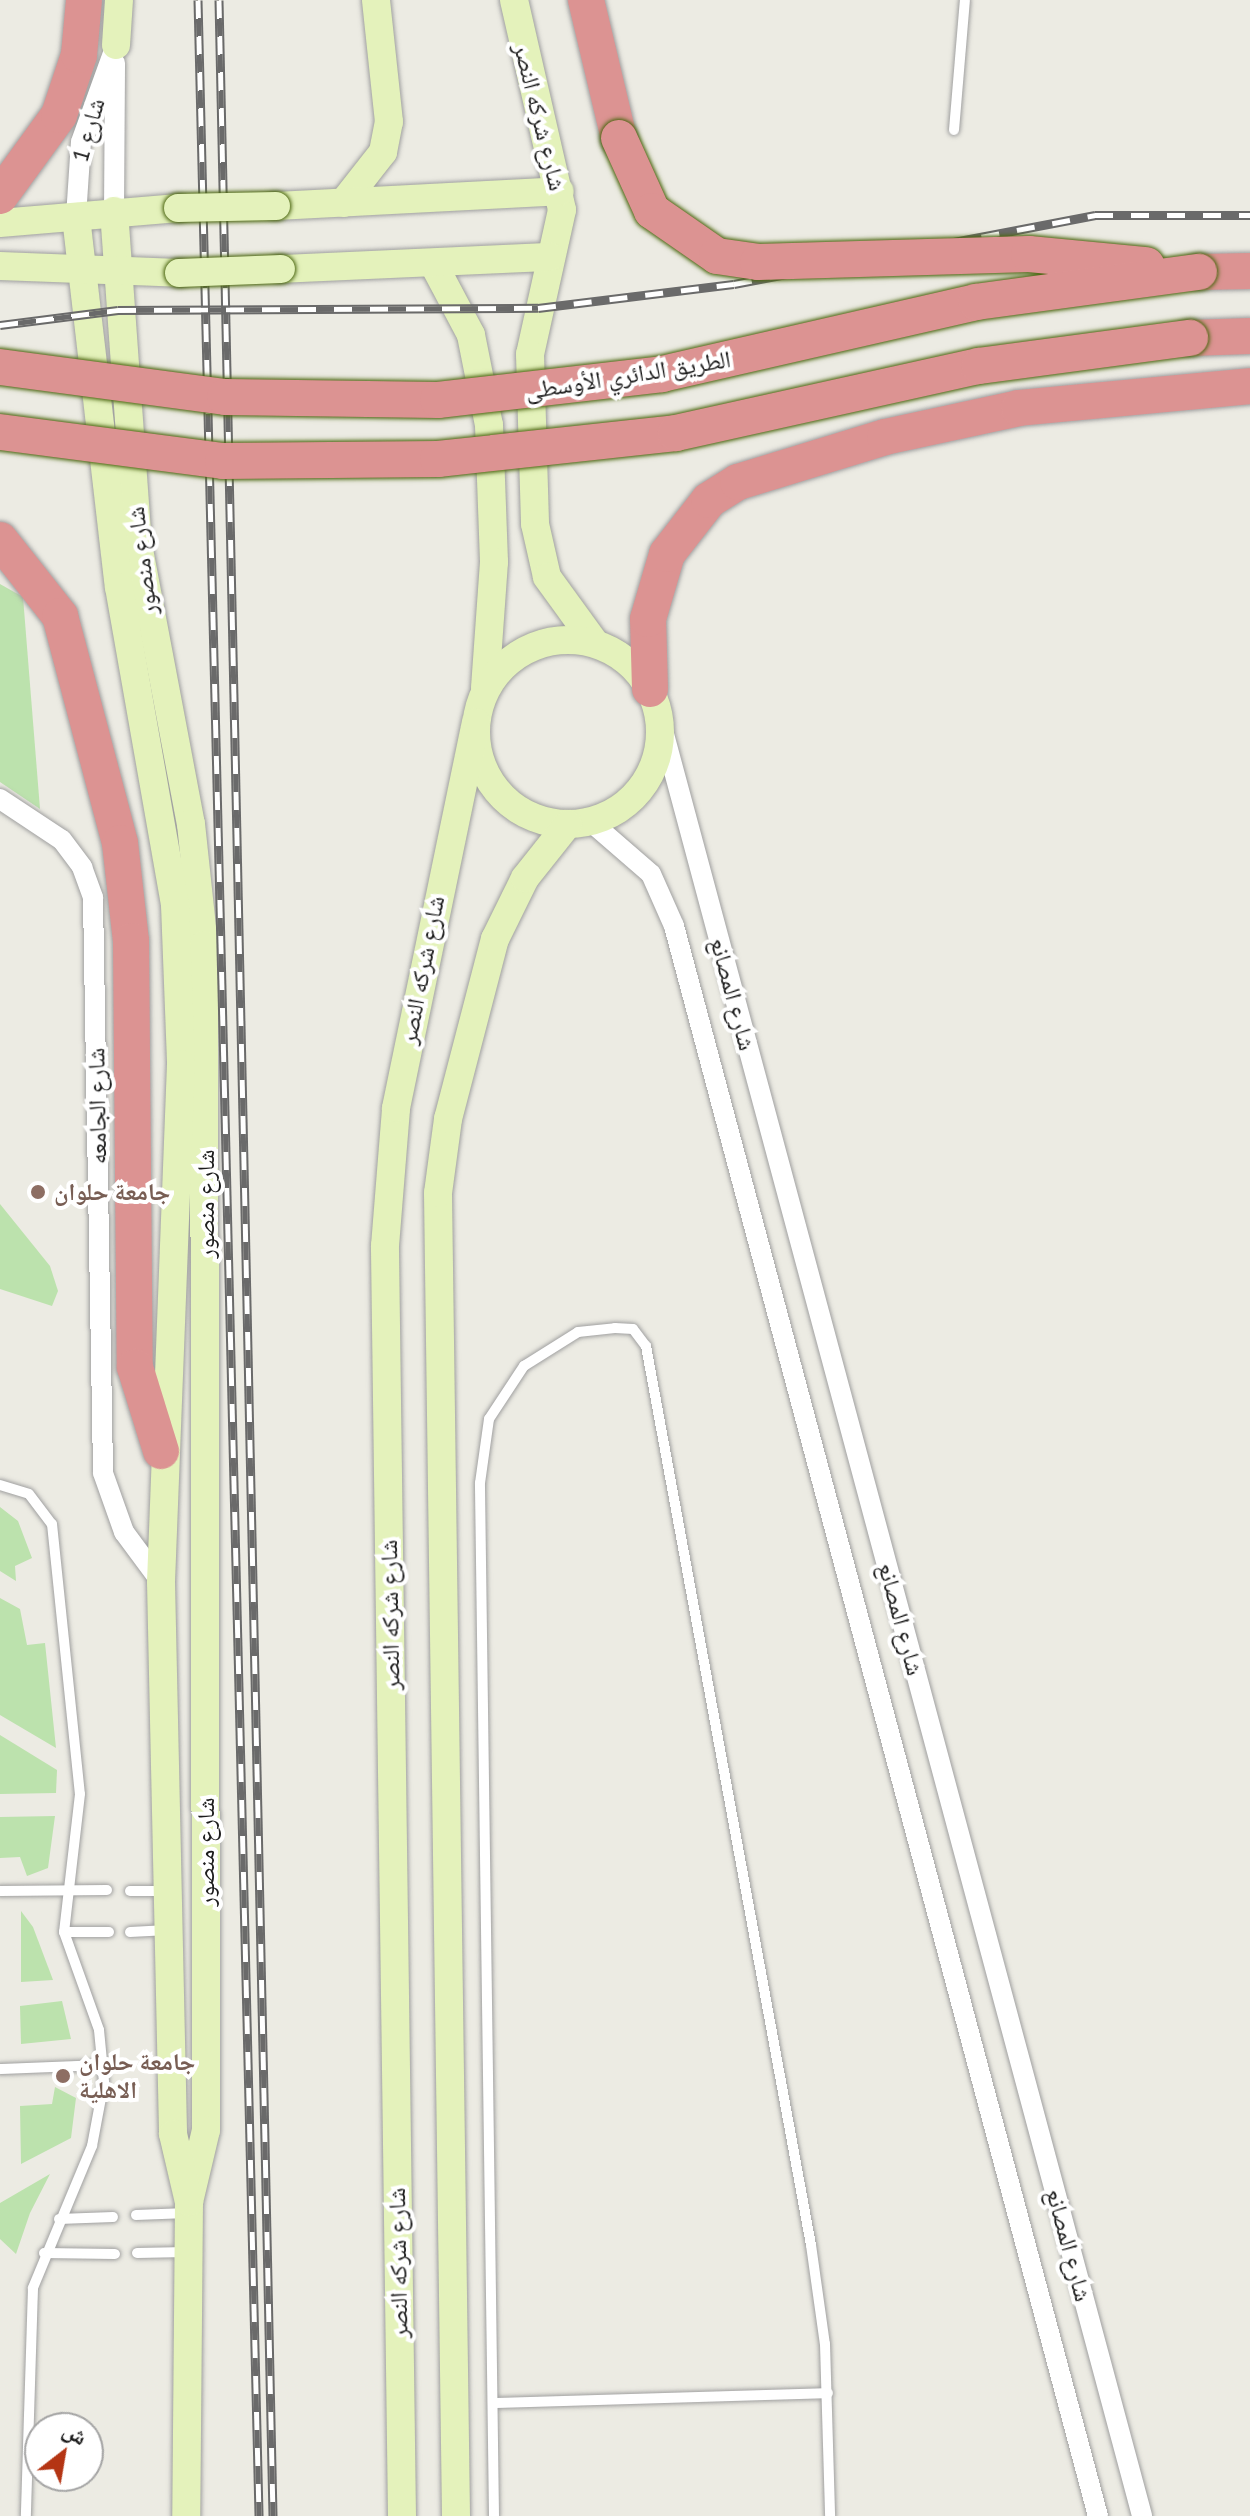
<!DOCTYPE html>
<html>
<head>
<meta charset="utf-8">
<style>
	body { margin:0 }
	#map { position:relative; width:1250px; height:2516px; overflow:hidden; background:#ecebe3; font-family:"PT Sans","Noto Naskh Arabic",sans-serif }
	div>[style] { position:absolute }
	.grass>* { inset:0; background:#bce2ad }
	.roads { filter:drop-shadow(0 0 2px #a0a0a0) drop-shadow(0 0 2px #a0a0a0) }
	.lane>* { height:10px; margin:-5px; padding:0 5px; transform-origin:5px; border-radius:5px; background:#fff }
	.street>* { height:20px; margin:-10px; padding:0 10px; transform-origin:10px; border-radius:10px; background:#fff }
	.secondary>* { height:28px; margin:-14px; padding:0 14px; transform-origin:14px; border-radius:14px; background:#e4f2bb }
	.secondary>.ring { margin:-14px; padding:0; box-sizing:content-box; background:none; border:28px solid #e4f2bb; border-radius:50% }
	.highway>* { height:36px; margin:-18px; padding:0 18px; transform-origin:18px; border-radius:18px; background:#dc9392 }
	.rail>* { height:9px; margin-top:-4.5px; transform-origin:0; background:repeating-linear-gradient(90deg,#fff 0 18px,#6a6a6a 0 36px); box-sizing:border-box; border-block:2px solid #6a6a6a }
	.bridges { filter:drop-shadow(0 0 2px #4b6610) drop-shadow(0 0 2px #4b6610) }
	.secondary-bridge>* { height:28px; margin:-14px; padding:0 14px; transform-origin:14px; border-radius:14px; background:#e4f2bb }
	.highway-bridge>* { height:36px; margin:-18px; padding:0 18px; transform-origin:18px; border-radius:18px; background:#dc9392 }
	.dots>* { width:22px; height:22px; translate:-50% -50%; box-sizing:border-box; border:4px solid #fff; border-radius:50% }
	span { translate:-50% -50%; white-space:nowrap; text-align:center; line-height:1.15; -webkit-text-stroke:8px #fff; paint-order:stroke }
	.street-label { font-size:24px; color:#1c1c1c }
	.education-label { font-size:24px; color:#785e54; font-weight:700 }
	.left { translate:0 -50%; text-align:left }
	.north { position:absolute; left:24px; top:2412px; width:80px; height:80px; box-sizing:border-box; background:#fff; border:2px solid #a4a4a4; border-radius:50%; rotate:31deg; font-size:22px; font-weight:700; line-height:32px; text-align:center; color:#1c1c1c }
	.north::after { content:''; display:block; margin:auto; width:28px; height:36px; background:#b43514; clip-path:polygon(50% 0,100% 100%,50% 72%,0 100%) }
</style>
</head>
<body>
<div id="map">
	<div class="grass">
		<i style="clip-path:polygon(0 584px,23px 597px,40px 809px,0 782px)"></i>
		<i style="clip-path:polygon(0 1204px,50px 1266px,58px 1291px,52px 1306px,0 1289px)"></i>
		<i style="clip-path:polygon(0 1507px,18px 1521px,32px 1558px,15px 1566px,16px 1581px,0 1571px)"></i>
		<i style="clip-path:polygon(0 1598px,20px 1609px,27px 1645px,45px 1643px,56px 1748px,0 1715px)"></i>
		<i style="clip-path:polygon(0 1735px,57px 1770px,56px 1793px,0 1794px)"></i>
		<i style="clip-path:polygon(55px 1816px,48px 1868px,27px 1876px,20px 1857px,0 1858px,0 1817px)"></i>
		<i style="clip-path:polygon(21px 1911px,33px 1927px,53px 1980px,21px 1982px)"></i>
		<i style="clip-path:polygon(62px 2001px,71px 2039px,21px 2044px,20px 2006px)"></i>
		<i style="clip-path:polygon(55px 2087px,76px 2098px,71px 2138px,21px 2164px,20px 2106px,52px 2104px)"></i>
		<i style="clip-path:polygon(50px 2174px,30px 2213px,16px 2254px,0 2239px,0 2203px)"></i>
	</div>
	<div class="roads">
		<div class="lane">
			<i style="left:954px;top:130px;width:130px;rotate:-85.2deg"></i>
			<i style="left:0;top:1485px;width:30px;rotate:17deg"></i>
			<i style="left:29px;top:1494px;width:38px;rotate:53deg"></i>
			<i style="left:52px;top:1524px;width:271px;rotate:84.1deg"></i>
			<i style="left:80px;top:1794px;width:139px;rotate:96.6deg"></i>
			<i style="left:64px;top:1932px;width:104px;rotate:70.3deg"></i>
			<i style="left:99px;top:2030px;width:52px;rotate:84.5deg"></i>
			<i style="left:104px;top:2082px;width:65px;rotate:100.6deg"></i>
			<i style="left:92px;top:2146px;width:154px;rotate:112.6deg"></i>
			<i style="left:33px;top:2288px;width:228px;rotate:91.8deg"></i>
			<i style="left:0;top:1891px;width:107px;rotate:-0.5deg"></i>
			<i style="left:130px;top:1891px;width:34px"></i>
			<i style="left:64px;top:1932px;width:45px"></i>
			<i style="left:130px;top:1932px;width:38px;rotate:-3deg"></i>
			<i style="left:0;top:2069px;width:104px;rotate:-2.2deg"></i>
			<i style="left:136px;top:2215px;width:51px;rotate:-2.2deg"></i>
			<i style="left:59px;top:2219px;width:54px;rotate:-2.1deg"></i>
			<i style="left:44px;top:2253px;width:71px;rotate:0.8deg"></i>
			<i style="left:137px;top:2253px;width:50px;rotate:-1.1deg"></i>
			<i style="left:493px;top:2403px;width:335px;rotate:-1.7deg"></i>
			<i style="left:494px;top:2516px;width:1033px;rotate:-90.78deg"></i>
			<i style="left:480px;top:1483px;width:65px;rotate:-82deg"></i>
			<i style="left:489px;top:1419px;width:64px;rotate:-56.6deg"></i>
			<i style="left:524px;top:1366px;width:64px;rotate:-32.2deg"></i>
			<i style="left:578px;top:1332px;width:37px;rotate:-6deg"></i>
			<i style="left:615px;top:1328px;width:18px;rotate:3deg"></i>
			<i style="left:633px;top:1329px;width:21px;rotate:53deg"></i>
			<i style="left:646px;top:1346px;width:914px;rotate:79.6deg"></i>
			<i style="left:811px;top:2245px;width:100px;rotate:82deg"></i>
			<i style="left:825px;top:2344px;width:172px;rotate:88.3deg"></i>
		</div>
		<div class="street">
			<i style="left:114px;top:211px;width:148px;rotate:-89.6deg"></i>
			<i style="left:76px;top:217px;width:75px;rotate:-86.2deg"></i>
			<i style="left:81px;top:142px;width:103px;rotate:-70.2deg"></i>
			<i style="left:661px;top:723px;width:1856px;rotate:74.98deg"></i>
			<i style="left:0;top:799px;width:74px;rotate:33.5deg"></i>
			<i style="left:62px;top:840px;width:34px;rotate:53deg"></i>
			<i style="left:82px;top:867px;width:33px;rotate:70deg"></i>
			<i style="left:93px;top:898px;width:575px;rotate:89deg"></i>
			<i style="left:103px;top:1473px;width:63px;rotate:70.4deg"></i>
			<i style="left:124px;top:1532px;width:62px;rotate:53.5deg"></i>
			<i style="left:591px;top:822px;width:79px;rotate:40.9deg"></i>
			<i style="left:651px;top:874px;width:57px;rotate:66.1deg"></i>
			<i style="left:674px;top:926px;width:1646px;rotate:75.07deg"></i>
		</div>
		<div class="secondary">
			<i style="left:514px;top:0;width:215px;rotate:77.1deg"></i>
			<i style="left:562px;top:210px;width:148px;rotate:102.5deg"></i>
			<i style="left:530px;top:354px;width:170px;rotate:88.3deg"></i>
			<i style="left:535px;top:524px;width:54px;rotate:77.2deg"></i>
			<i style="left:547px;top:577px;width:82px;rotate:54deg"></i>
			<i style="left:116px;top:45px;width:45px;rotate:-86.2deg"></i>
			<i style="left:343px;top:203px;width:65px;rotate:-51.9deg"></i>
			<i style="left:383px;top:152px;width:31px;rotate:-79deg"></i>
			<i style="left:389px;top:122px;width:123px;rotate:-96.1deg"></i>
			<i style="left:276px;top:206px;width:284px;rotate:-3deg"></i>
			<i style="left:114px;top:211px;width:334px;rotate:85.9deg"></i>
			<i style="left:138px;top:544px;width:285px;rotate:79.3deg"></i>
			<i style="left:191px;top:824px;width:122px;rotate:83.9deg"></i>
			<i style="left:204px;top:945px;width:1185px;rotate:89.9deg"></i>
			<i style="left:206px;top:2130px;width:74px;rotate:103.3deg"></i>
			<i style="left:189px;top:2202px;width:314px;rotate:90.5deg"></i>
			<i style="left:76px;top:217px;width:372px;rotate:83.4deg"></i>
			<i style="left:119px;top:587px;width:323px;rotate:80deg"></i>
			<i style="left:175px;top:905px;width:159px;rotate:87.8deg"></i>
			<i style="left:181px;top:1064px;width:518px;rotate:92.21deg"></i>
			<i style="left:161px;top:1582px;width:552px;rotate:88.75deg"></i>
			<i style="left:173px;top:2134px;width:70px;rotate:76.8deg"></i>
			<i style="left:0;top:223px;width:179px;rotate:-4.8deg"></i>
			<i style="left:434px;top:265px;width:79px;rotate:62.1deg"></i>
			<i style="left:471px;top:335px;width:92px;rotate:78.7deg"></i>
			<i style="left:489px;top:425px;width:137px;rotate:87.9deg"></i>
			<i style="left:494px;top:562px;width:126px;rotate:94.1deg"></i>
			<i style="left:0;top:266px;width:179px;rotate:2.2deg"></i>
			<i style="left:281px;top:269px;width:269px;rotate:-2.6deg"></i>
			<i class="ring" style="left:476px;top:640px;width:156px;height:156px"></i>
			<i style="left:402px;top:2516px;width:1270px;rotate:-90.77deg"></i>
			<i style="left:385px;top:1246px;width:138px;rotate:-85.4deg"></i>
			<i style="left:396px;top:1108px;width:394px;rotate:-78.3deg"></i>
			<i style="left:456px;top:2516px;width:1323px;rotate:-90.78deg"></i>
			<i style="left:438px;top:1193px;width:75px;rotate:-82.3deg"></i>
			<i style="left:448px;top:1119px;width:186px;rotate:-75.4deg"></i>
			<i style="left:495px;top:939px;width:68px;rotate:-63.8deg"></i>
			<i style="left:525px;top:878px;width:69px;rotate:-51.5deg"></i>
		</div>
		<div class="highway">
			<i style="left:586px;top:0;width:142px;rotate:76.6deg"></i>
			<i style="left:0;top:196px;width:100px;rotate:-53.9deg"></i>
			<i style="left:59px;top:115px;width:63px;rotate:-71.6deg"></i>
			<i style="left:79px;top:55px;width:55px;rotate:-84.8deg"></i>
			<i style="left:1199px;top:272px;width:51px;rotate:-1.1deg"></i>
			<i style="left:1190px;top:338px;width:60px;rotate:-1.9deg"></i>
			<i style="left:0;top:540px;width:97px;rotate:51.7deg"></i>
			<i style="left:60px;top:616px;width:235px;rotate:75.2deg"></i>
			<i style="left:120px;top:843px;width:99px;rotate:83.6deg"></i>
			<i style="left:131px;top:941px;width:426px;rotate:89.5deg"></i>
			<i style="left:135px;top:1367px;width:88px;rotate:72.8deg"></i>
			<i style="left:650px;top:689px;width:70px;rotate:-91.6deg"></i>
			<i style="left:648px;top:619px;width:68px;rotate:-73.7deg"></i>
			<i style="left:667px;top:554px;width:68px;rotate:-52.1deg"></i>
			<i style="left:709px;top:500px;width:34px;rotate:-32deg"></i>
			<i style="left:738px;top:482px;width:154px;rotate:-17deg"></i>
			<i style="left:885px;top:437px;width:137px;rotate:-12.2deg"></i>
			<i style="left:1019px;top:408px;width:232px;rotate:-5.4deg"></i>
		</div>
	</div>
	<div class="rail">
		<i style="left:198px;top:0;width:2517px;rotate:88.61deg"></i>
		<i style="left:219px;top:0;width:2517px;rotate:88.77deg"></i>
		<i style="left:0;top:325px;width:119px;rotate:-7.2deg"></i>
		<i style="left:118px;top:310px;width:420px;rotate:-0.3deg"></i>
		<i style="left:538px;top:308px;width:197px;rotate:-7deg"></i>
		<i style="left:734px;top:284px;width:368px;rotate:-10.8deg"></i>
		<i style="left:1095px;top:215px;width:155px"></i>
	</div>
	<div class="bridges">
		<div class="secondary-bridge">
			<i style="left:178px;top:208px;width:98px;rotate:-1.2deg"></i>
			<i style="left:179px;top:273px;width:102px;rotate:-2.2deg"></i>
		</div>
		<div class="highway-bridge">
			<i style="left:619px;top:138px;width:80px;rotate:65.7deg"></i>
			<i style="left:652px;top:211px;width:79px;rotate:34.7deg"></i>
			<i style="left:717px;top:256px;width:41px;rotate:8.3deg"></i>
			<i style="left:758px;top:262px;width:271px;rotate:-1.7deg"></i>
			<i style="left:1029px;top:254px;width:118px;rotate:5.4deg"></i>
			<i style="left:0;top:367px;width:227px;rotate:7.6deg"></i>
			<i style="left:225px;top:397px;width:213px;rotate:0.8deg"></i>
			<i style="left:438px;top:400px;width:226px;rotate:-6.6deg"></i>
			<i style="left:662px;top:374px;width:322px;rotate:-12.9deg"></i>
			<i style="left:976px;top:302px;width:225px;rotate:-7.7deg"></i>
			<i style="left:0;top:432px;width:225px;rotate:7.4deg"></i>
			<i style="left:223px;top:461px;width:215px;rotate:-0.5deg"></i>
			<i style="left:438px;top:459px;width:239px;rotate:-6.2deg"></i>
			<i style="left:676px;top:433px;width:310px;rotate:-12.5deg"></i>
			<i style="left:979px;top:366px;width:213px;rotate:-7.6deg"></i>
		</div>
	</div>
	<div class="dots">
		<i style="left:38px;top:1192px;background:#8d6e63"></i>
		<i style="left:63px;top:2076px;background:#8d6e63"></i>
	</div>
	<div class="street-label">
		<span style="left:540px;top:117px;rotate:76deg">شارع شركه النصر</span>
		<span style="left:88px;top:130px;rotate:-74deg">شارع 1</span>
		<span style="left:628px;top:375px;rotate:-9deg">الطريق الدائري الأوسطى</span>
		<span style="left:142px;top:561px;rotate:-97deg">شارع منصور</span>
		<span style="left:422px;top:970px;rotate:-79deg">شارع شركه النصر</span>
		<span style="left:733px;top:994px;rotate:75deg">شارع المصانع</span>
		<span style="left:97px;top:1106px;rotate:-91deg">شارع الجامعه</span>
		<span style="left:206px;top:1204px;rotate:-90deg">شارع منصور</span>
		<span style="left:390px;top:1615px;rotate:-91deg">شارع شركه النصر</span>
		<span style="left:901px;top:1619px;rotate:75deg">شارع المصانع</span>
		<span style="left:206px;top:1852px;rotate:-90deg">شارع منصور</span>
		<span style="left:1069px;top:2245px;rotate:75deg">شارع المصانع</span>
		<span style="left:398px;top:2263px;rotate:-91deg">شارع شركه النصر</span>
	</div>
	<div class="education-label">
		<span class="left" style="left:54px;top:1192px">جامعة حلوان</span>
		<span class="left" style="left:79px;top:2076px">جامعة حلوان<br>الاهلية</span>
	</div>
	<div class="north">ش</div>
</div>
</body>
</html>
